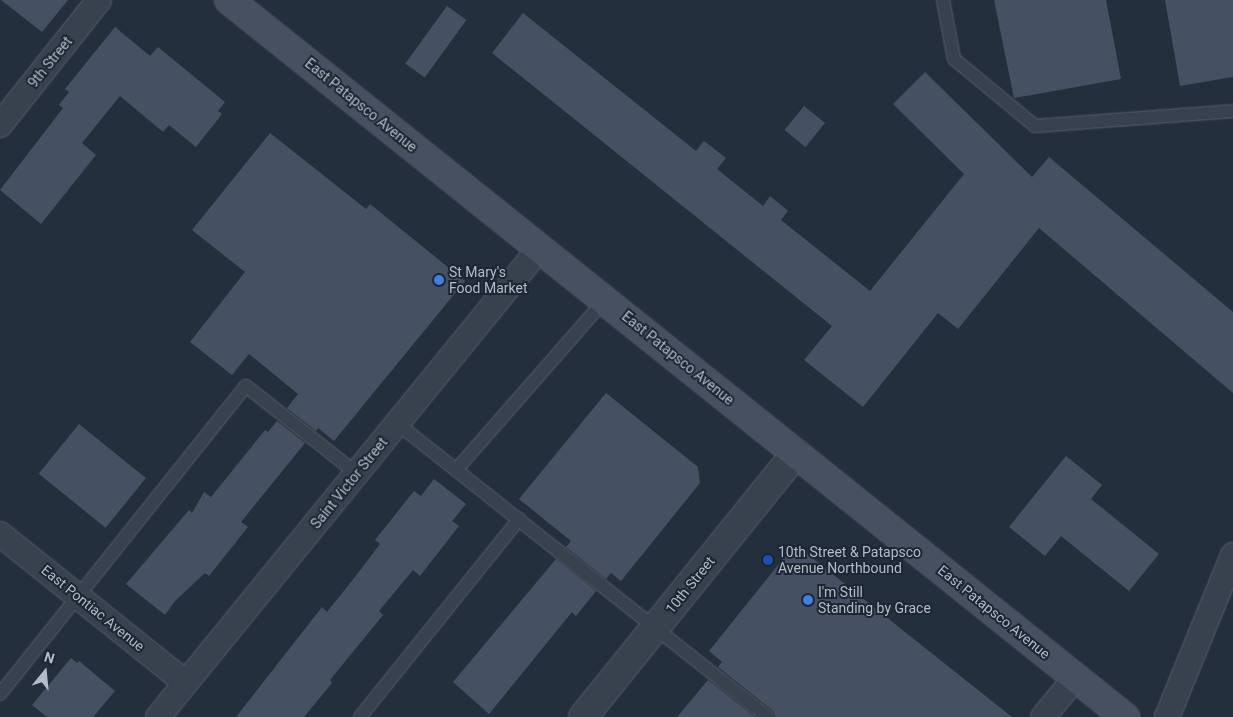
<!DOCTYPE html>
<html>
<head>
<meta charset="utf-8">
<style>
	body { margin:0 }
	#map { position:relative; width:1233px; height:717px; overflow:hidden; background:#242f3e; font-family:Roboto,sans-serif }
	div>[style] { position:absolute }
	.building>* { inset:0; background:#455162; transform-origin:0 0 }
	.roads { filter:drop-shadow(0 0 1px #565f6c) drop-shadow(0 0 1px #565f6c) }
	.service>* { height:12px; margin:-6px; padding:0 6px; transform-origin:6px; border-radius:6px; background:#38414e }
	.minor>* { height:24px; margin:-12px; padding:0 12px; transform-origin:12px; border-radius:12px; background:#38414e }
	.tertiary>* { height:28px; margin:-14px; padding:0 14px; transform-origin:14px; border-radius:14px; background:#38414e }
	.secondary>* { height:28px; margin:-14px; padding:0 14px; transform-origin:14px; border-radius:14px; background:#465061 }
	.dots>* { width:14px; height:14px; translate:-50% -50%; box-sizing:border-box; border:2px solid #1d2633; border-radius:50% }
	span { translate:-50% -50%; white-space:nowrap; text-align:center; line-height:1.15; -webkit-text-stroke:4px #1d2633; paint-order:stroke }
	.street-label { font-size:14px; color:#b4bcc9 }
	.poi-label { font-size:14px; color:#b4bcc9 }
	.left { translate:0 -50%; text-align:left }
	.north { position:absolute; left:20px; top:647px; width:50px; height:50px; -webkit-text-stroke:4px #1d2633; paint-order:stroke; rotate:17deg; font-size:14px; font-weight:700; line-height:20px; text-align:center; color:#b4bcc9 }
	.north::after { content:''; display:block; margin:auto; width:18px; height:22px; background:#b4bcc9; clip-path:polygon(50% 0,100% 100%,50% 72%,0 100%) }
</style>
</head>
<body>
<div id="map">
	<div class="building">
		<i style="clip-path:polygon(1px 0,68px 0,42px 32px)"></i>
		<i style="clip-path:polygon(994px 0,1106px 0,1121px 79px,1014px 98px)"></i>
		<i style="clip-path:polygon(1165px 0,1233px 0,1233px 77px,1180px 86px)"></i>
		<i style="left:447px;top:6px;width:24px;height:71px;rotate:36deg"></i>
		<i style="clip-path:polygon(523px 13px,696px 151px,704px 141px,726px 158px,717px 169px,763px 206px,770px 196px,788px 211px,781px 220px,870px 291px,964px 174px,893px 104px,925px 72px,1032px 177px,1049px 157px,1233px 312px,1233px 393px,1039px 228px,958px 329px,938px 313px,863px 407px,804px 360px,832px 326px,492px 53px)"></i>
		<i style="clip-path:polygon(115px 27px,150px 56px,158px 47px,225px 102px,218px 111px,222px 114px,196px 147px,169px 125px,163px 132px,120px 96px,82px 143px,96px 155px,41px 224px,0 190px,63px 108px,59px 105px,69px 92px,65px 89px)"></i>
		<i style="left:804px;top:106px;width:27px;height:31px;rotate:39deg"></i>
		<i style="clip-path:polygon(270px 133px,366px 209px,370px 204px,465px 281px,334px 441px,318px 428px,316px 431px,287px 408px,298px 394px,249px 354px,232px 375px,190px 342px,245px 272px,192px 230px)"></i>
		<i style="clip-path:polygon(606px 393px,698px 467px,700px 483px,621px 581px,611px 573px,606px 579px,566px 547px,571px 541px,519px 499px)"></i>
		<i style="clip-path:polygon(277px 421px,305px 443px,241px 522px,248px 527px,209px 576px,205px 573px,175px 601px,165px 615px,126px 584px,189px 510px,192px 513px,204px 492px,211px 497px,265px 430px,268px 432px)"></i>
		<i style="left:79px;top:424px;width:86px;height:64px;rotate:39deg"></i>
		<i style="clip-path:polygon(1066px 456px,1102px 485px,1091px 499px,1159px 554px,1129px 591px,1061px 536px,1045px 556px,1009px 527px)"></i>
		<i style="clip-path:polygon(434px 479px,466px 504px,452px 521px,459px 526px,420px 576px,413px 570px,379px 611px,383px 615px,330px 680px,332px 683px,304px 717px,236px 717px,322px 607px,327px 612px,355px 577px,380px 544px,375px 540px,414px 491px,421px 496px)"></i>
		<i style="clip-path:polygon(795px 544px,910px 636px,1012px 717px,776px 717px,773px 711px,718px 667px,722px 662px,709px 651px)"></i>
		<i style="clip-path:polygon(556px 559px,596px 591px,576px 616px,572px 612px,489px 714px,453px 682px)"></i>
		<i style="clip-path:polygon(71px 658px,77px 663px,79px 661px,115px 691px,93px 717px,47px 717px,32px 705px)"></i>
		<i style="clip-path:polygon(708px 680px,755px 717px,677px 717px)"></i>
	</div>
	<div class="roads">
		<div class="service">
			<i style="left:943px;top:0;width:60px;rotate:79.4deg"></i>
			<i style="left:954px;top:59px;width:105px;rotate:39.6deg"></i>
			<i style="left:1035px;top:126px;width:199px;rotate:-4.3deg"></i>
			<i style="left:398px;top:424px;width:472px;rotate:38.4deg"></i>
			<i style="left:456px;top:470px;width:226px;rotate:-48.8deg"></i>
			<i style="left:0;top:694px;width:394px;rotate:-51.4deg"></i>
			<i style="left:246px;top:386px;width:140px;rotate:38.3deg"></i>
			<i style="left:360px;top:717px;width:254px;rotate:-51.2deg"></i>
		</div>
		<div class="minor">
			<i style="left:0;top:125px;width:159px;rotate:-51.6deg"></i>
			<i style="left:0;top:534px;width:238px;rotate:38.7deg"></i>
			<i style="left:158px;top:717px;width:605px;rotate:-50.84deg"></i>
			<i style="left:1043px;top:717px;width:52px;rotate:-50.5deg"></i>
			<i style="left:1167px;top:717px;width:175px;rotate:-67.8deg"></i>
		</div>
		<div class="tertiary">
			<i style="left:583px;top:717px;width:339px;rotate:-51.1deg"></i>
		</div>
		<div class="secondary">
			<i style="left:229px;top:0;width:1148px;rotate:38.67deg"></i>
		</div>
	</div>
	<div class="dots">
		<i style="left:439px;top:280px;background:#3f7fe0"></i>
		<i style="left:768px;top:560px;background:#1a4fb4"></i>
		<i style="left:808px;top:600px;background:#3f7fe0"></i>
	</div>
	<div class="street-label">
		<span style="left:50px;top:62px;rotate:-51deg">9th Street</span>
		<span style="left:361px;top:105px;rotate:39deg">East Patapsco Avenue</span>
		<span style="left:678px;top:358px;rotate:39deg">East Patapsco Avenue</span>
		<span style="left:349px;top:483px;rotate:-51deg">Saint Victor Street</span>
		<span style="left:690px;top:585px;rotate:-51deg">10th Street</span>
		<span style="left:93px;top:608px;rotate:39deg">East Pontiac Avenue</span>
		<span style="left:994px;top:612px;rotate:39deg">East Patapsco Avenue</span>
	</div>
	<div class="poi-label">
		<span class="left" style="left:449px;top:280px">St Mary's<br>Food Market</span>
		<span class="left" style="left:778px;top:560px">10th Street &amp; Patapsco<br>Avenue Northbound</span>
		<span class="left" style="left:818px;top:600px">I'm Still<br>Standing by Grace</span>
	</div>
	<div class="north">N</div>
</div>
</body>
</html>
